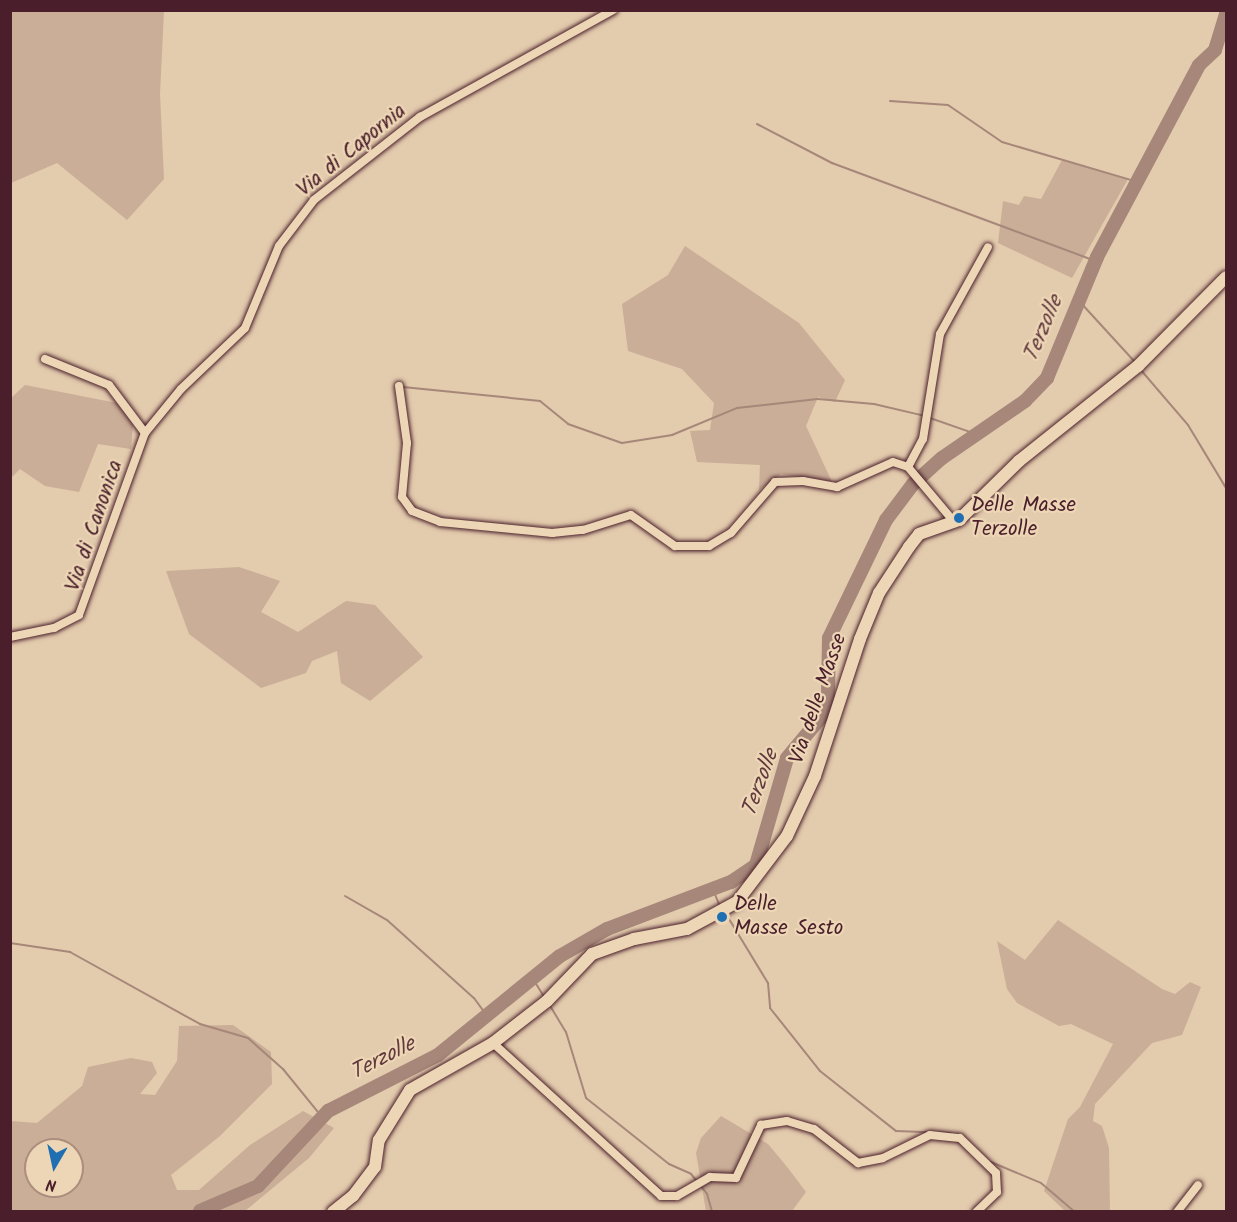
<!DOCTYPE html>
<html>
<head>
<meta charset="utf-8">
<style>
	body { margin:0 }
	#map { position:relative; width:1237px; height:1222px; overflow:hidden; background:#e3cbad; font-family:Kalam,sans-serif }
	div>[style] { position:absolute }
	.green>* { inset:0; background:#caae97 }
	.stream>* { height:2px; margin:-1px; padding:0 1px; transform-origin:1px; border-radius:1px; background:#a68779 }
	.river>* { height:14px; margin:-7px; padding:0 7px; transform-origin:7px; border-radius:7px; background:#a68779 }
	.roads { filter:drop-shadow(0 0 2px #4a1f2b) drop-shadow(0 0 2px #4a1f2b) }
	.street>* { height:8px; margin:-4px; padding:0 4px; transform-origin:4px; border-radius:4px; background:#edd6b5 }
	.secondary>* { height:12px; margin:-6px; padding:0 6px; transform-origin:6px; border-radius:6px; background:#edd6b5 }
	.dots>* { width:16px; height:16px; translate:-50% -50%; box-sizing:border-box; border:3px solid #edd6b5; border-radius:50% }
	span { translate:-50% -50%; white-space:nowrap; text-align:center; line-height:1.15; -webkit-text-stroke:4.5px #edd6b5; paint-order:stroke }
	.street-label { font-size:21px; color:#4a1f2b }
	.poi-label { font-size:21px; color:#4a1f2b }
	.left { translate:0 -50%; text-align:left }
	.water-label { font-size:22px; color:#61393e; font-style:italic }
	.frame { position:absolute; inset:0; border:12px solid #4a1f2b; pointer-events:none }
	.north { position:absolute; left:24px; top:1138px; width:60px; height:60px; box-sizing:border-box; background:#edd6b5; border:2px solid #ac8d7e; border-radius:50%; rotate:189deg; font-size:16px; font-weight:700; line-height:24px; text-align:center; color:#4a1f2b }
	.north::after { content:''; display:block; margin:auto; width:21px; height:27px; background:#1f6fb2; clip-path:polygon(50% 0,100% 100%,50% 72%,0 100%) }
</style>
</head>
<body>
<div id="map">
	<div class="green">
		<i style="clip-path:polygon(11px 10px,164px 11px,160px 94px,164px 179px,127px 220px,57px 163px,11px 183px)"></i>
		<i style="clip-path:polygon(1062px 160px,1128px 179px,1072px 278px,998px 243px,1003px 201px,1019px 205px,1024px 196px,1041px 199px)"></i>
		<i style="clip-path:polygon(685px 246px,799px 323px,845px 380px,835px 402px,818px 397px,806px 426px,832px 482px,781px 474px,759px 490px,760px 465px,697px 462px,690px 431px,710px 430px,714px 403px,682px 369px,628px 351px,622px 304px,668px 275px)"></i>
		<i style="clip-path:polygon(25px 385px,117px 403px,133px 423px,131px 449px,98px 444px,79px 492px,45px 486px,20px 469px,11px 478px,11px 398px)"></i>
		<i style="clip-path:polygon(239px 567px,280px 581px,261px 612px,298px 632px,346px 601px,375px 605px,423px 657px,370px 701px,341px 683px,337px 651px,312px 661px,306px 673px,261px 688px,189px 634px,166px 571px)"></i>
		<i style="clip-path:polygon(1058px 920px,1162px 989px,1175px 994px,1190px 982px,1201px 987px,1182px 1035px,1152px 1043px,1095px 1104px,1093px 1121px,1102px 1126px,1109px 1148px,1110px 1211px,1065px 1211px,1044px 1191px,1068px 1119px,1080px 1107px,1113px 1044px,1071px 1024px,1059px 1026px,1017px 1003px,1007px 989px,997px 941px,1025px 960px)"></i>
		<i style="clip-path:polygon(evenodd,233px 1025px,271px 1052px,272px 1084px,220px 1136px,171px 1175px,177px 1190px,199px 1190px,250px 1145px,303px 1111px,334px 1128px,309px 1158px,245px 1211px,11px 1211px,11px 1121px,37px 1123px,82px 1086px,88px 1067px,131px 1058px,152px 1062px,157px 1073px,140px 1094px,155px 1095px,177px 1061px,179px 1026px,233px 1025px,36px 1150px,72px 1150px,72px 1186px,36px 1186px,36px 1150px)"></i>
		<i style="clip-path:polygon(721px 1116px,768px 1144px,788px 1168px,806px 1192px,792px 1211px,706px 1211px,696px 1153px,701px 1138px)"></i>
	</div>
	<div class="stream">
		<i style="left:890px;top:101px;width:58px;rotate:3.9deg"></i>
		<i style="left:948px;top:105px;width:65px;rotate:34.4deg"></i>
		<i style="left:1002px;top:142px;width:142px;rotate:16.4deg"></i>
		<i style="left:757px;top:124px;width:85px;rotate:27.5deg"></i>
		<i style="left:832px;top:163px;width:281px;rotate:20.4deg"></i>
		<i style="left:1080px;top:302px;width:81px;rotate:47.5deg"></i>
		<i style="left:1140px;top:369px;width:74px;rotate:49.4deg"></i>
		<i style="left:1188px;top:425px;width:74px;rotate:58.9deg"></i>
		<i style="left:403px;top:387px;width:138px;rotate:5.8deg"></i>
		<i style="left:540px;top:401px;width:36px;rotate:39deg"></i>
		<i style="left:568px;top:424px;width:57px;rotate:19.4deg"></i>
		<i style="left:622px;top:443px;width:51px;rotate:-9.1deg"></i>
		<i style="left:672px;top:435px;width:70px;rotate:-22.6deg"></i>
		<i style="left:737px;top:408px;width:81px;rotate:-6.3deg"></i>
		<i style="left:818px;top:399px;width:56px;rotate:5.1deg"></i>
		<i style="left:874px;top:404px;width:52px;rotate:13.2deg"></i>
		<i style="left:930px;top:418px;width:46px;rotate:19.2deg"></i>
		<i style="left:712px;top:887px;width:22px;rotate:68deg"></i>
		<i style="left:345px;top:896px;width:48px;rotate:29.7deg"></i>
		<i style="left:387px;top:920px;width:117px;rotate:41.9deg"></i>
		<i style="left:474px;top:998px;width:24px;rotate:54deg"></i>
		<i style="left:726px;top:914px;width:81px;rotate:58.7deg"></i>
		<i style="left:768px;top:983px;width:25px;rotate:85deg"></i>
		<i style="left:770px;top:1008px;width:80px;rotate:51.6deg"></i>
		<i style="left:820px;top:1071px;width:97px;rotate:38.3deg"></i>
		<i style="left:896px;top:1131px;width:54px;rotate:2.1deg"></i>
		<i style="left:10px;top:943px;width:61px;rotate:8.5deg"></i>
		<i style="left:70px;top:952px;width:149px;rotate:29deg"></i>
		<i style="left:200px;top:1024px;width:50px;rotate:16.3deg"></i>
		<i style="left:248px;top:1038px;width:47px;rotate:41.5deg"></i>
		<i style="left:283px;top:1069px;width:62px;rotate:50.9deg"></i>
		<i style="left:533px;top:979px;width:19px;rotate:58deg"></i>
		<i style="left:549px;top:1004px;width:33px;rotate:59deg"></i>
		<i style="left:566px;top:1032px;width:69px;rotate:73.1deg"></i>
		<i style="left:586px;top:1098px;width:106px;rotate:38.5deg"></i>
		<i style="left:669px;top:1164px;width:24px;rotate:24deg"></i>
		<i style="left:691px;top:1174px;width:26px;rotate:51deg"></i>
		<i style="left:707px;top:1194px;width:19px;rotate:74deg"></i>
		<i style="left:991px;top:1162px;width:54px;rotate:22.8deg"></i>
		<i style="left:1041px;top:1183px;width:45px;rotate:40.5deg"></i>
		<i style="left:192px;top:1212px;width:8px"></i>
	</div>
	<div class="river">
		<i style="left:200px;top:1211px;width:63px;rotate:-23.3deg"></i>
		<i style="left:258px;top:1186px;width:103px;rotate:-47deg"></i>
		<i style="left:328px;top:1111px;width:123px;rotate:-27deg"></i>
		<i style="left:438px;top:1055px;width:157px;rotate:-39.1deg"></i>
		<i style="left:560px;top:956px;width:54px;rotate:-29.9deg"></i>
		<i style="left:607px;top:929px;width:133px;rotate:-20.8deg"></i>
		<i style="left:731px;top:882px;width:30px;rotate:-34deg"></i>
		<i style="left:756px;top:865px;width:111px;rotate:-73.8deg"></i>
		<i style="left:787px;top:758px;width:55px;rotate:-50.2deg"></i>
		<i style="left:822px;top:716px;width:22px;rotate:-74deg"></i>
		<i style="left:828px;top:695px;width:57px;rotate:-89deg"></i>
		<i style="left:829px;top:638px;width:131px;rotate:-64.2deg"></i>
		<i style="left:886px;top:520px;width:45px;rotate:-53.1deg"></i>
		<i style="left:913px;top:484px;width:39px;rotate:-42deg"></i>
		<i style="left:942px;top:458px;width:101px;rotate:-34.5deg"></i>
		<i style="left:1025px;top:401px;width:32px;rotate:-46deg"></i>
		<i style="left:1047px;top:378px;width:131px;rotate:-67.5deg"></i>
		<i style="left:1097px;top:257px;width:217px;rotate:-62deg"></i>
		<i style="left:1199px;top:65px;width:22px;rotate:-43deg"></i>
		<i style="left:1215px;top:50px;width:39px;rotate:-73deg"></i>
	</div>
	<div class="roads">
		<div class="street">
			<i style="left:45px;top:359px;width:69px;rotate:22.1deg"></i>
			<i style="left:109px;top:385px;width:60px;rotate:53.1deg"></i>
			<i style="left:399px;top:386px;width:58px;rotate:82deg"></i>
			<i style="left:407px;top:443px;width:54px;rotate:95.3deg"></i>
			<i style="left:402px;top:497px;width:17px;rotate:54deg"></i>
			<i style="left:412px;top:511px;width:30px;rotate:21deg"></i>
			<i style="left:440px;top:522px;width:113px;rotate:5.6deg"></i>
			<i style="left:552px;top:533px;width:31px;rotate:-6deg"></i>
			<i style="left:583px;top:530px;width:50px;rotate:-17.4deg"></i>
			<i style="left:631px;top:515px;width:54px;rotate:35.2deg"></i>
			<i style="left:675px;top:546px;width:34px"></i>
			<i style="left:709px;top:546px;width:26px;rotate:-31deg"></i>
			<i style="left:731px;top:533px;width:67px;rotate:-49.2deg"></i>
			<i style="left:775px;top:482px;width:28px;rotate:-2deg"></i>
			<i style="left:803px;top:481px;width:35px;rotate:10deg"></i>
			<i style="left:837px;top:487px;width:61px;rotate:-24.1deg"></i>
			<i style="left:893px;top:462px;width:16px;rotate:18deg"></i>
			<i style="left:908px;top:467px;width:73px;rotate:50deg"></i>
			<i style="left:908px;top:467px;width:32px;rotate:-62deg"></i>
			<i style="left:923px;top:439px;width:106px;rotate:-80.8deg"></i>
			<i style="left:940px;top:334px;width:99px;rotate:-61.1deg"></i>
			<i style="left:10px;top:637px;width:45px;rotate:-11.6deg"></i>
			<i style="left:54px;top:628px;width:28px;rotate:-27deg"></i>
			<i style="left:79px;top:615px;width:194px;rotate:-70.1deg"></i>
			<i style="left:145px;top:433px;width:57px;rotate:-50.7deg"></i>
			<i style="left:181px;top:389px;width:88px;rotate:-43.6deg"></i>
			<i style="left:245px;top:328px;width:89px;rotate:-67.5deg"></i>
			<i style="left:279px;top:246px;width:58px;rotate:-52.7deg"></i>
			<i style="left:314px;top:200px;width:135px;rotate:-38.1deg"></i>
			<i style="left:420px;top:117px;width:221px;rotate:-29deg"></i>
			<i style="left:493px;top:1043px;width:227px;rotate:42.3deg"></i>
			<i style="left:661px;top:1196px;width:16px"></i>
			<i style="left:677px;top:1196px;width:38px;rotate:-30deg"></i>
			<i style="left:710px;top:1177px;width:26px;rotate:2deg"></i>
			<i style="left:736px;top:1178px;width:59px;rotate:-64.7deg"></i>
			<i style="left:761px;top:1125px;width:26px;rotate:-9deg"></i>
			<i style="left:787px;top:1121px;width:28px;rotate:17deg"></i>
			<i style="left:814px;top:1129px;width:56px;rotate:37.7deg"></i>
			<i style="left:858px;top:1163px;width:25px;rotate:-11deg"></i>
			<i style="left:883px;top:1158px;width:52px;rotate:-26.1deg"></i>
			<i style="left:930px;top:1135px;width:30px;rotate:6deg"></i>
			<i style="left:960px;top:1138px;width:50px;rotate:44.2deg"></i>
			<i style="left:996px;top:1173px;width:19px;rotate:87deg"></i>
			<i style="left:997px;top:1192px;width:29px;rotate:136deg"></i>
			<i style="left:1177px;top:1212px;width:34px;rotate:-52deg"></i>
		</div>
		<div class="secondary">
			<i style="left:333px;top:1212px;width:26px;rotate:-39deg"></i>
			<i style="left:353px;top:1196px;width:36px;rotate:-53deg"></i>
			<i style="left:375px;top:1167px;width:27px;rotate:-82deg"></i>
			<i style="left:379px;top:1140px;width:59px;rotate:-58.2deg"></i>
			<i style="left:410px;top:1090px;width:95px;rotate:-29.5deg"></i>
			<i style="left:493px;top:1043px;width:68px;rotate:-37.9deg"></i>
			<i style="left:547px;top:1001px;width:65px;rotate:-46.2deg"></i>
			<i style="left:592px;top:954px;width:45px;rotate:-19.7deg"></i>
			<i style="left:634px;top:939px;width:54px;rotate:-10.7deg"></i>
			<i style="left:687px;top:929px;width:57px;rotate:-28.4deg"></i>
			<i style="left:737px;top:902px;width:83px;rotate:-52.9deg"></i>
			<i style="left:787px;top:836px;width:66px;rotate:-65deg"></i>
			<i style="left:815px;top:776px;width:144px;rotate:-71.8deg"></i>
			<i style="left:860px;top:639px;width:50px;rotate:-67.6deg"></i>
			<i style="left:879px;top:593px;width:55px;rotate:-56.9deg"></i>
			<i style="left:909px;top:547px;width:16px;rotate:-52deg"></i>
			<i style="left:919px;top:534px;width:42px;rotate:-19.3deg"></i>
			<i style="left:959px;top:520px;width:84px;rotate:-44.5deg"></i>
			<i style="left:1019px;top:461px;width:152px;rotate:-38.6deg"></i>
			<i style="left:1138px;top:366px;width:125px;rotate:-45.3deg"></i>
		</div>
	</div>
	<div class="dots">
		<i style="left:959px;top:518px;background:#1f6fb2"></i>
		<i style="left:722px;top:917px;background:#1f6fb2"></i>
	</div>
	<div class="street-label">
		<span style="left:352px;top:151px;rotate:-39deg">Via di Capornia</span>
		<span style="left:95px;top:526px;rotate:-71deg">Via di Canonica</span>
		<span style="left:819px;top:699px;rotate:-71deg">Via delle Masse</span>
	</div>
	<div class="poi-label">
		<span class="left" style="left:971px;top:518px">Delle Masse<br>Terzolle</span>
		<span class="left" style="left:734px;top:917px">Delle<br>Masse Sesto</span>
	</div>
	<div class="water-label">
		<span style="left:1044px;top:329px;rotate:-67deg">Terzolle</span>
		<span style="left:761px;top:783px;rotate:-70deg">Terzolle</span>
		<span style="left:383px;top:1059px;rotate:-27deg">Terzolle</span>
	</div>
	<div class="frame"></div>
	<div class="north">N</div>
</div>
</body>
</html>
